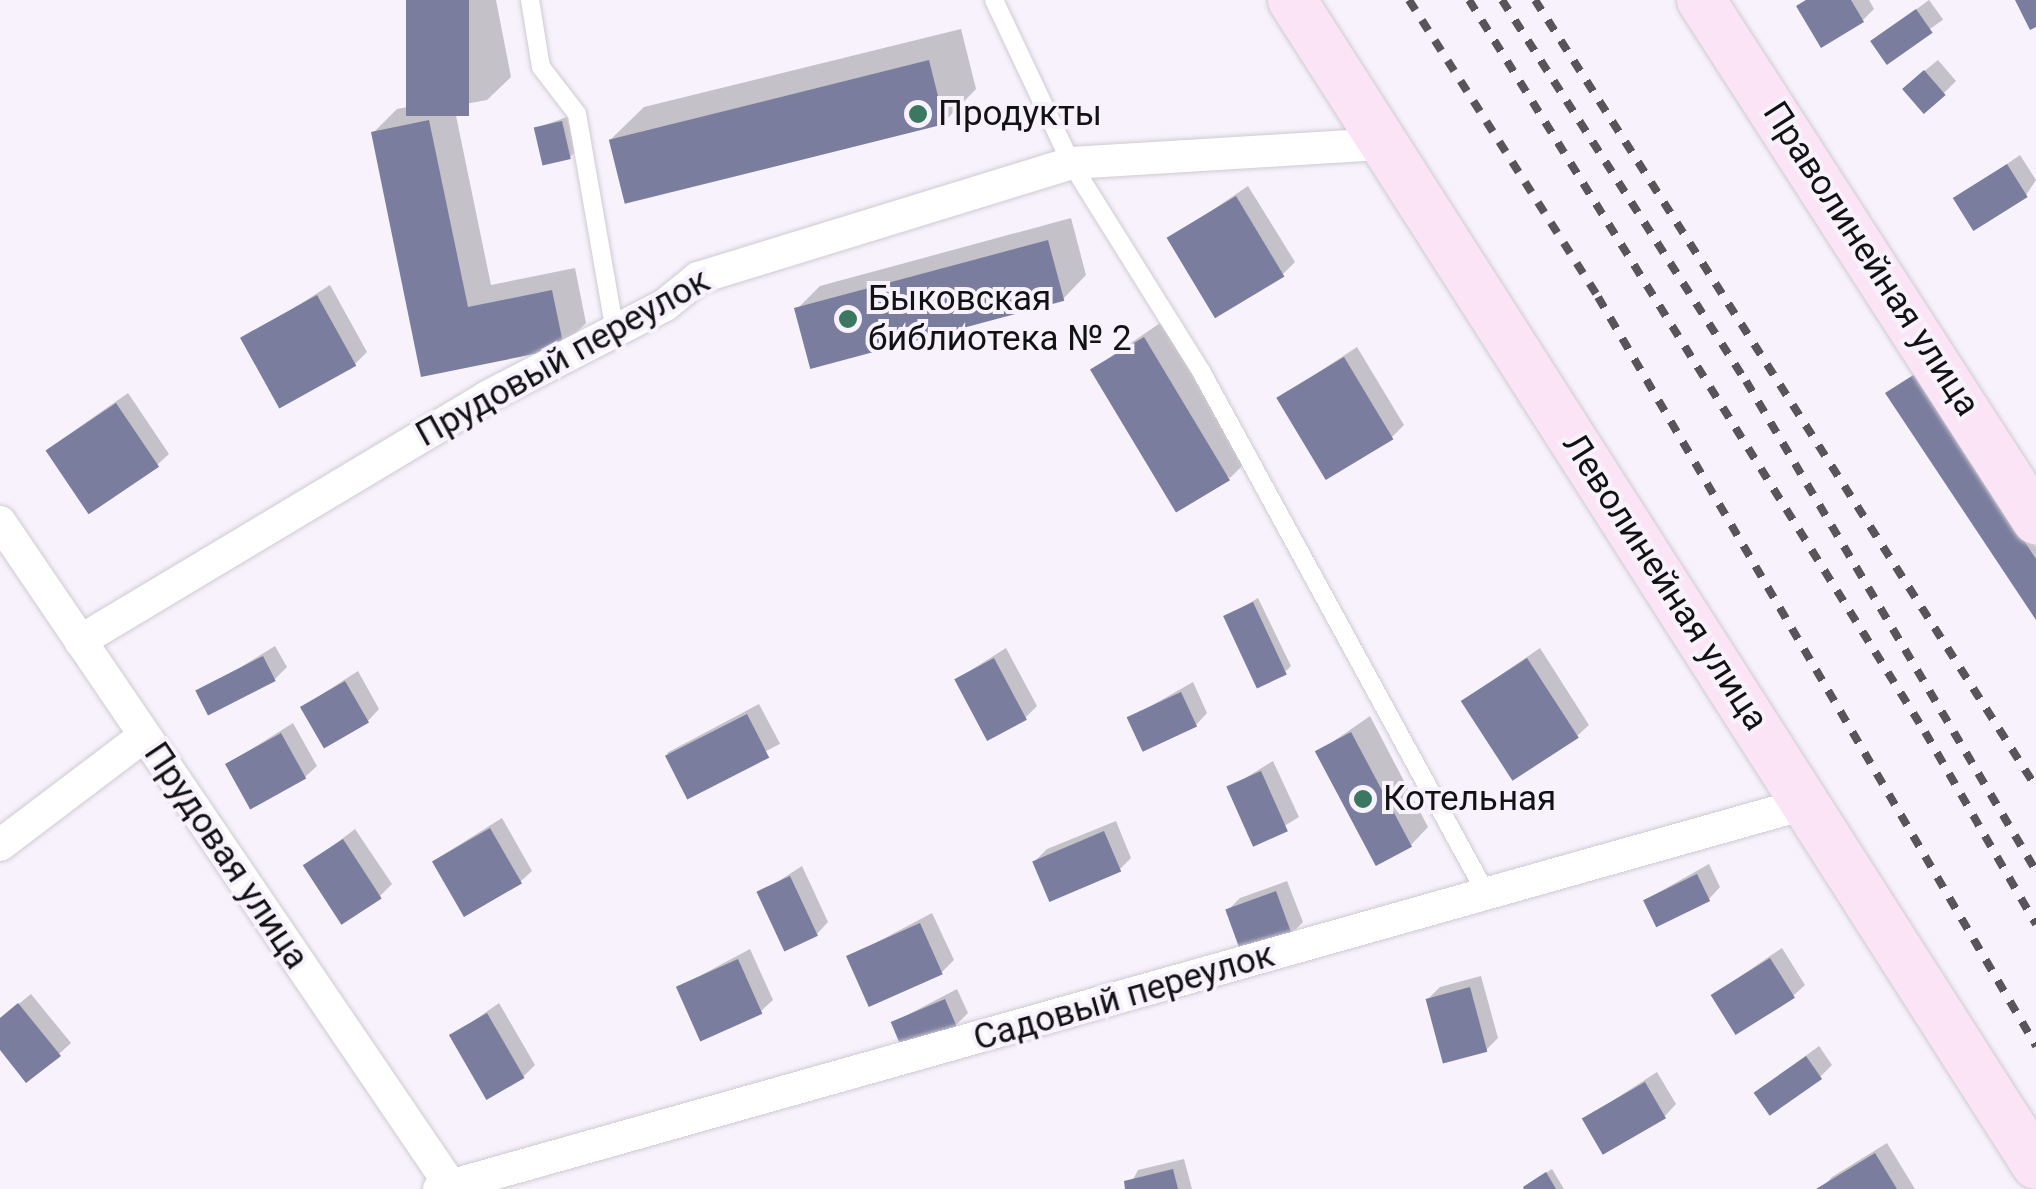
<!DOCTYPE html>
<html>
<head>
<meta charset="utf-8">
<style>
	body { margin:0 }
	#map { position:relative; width:2036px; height:1189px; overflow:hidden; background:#f7f2fb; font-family:Roboto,sans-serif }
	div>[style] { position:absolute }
	.shadow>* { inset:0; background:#0003; transform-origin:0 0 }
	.building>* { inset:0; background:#7a7d9d; transform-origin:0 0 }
	.roads { filter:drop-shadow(0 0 2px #cfcad3) drop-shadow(0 0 2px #cfcad3) }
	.service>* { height:18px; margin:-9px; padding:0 9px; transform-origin:9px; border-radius:9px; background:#fff }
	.minor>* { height:32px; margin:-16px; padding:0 16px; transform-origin:16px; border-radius:16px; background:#fff }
	.secondary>* { height:48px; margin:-24px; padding:0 24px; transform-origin:24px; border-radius:24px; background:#fae4f5 }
	.rail>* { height:8px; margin-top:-4px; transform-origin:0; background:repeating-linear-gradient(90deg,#57555a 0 12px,transparent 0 24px) }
	.dots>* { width:28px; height:28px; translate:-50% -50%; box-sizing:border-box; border:5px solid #f7f2fb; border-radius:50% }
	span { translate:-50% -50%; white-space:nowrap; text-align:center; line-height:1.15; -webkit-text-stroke:8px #f7f2fb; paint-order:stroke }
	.poi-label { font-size:35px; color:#121114 }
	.left { translate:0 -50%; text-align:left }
	.street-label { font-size:35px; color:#121114 }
</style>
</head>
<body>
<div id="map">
	<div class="shadow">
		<i style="clip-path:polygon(408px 0,496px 0,511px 77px,487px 100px,454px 106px,491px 285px,575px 268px,586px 323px,563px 346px,423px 375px,374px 132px,397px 109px,429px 103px)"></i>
		<i style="clip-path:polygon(1806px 0,1869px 0,1874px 9px,1863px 20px,1799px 7px)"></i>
		<i style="left:1929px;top:0;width:24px;height:69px;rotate:54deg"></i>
		<i style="clip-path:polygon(961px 29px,976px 89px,944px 122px,611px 139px,644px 107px)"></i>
		<i style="clip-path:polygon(1938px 60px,1956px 81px,1944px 93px,1917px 77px)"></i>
		<i style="clip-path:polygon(567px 117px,575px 152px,570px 157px,536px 128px)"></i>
		<i style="clip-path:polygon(2020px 155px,2036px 180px,2026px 195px,1957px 199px)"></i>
		<i style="clip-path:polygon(1248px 186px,1295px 262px,1283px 274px,1171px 238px)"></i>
		<i style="clip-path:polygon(1071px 218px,1086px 275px,1063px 299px,797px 309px,820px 286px)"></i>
		<i style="clip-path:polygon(330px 285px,367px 352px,355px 364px,244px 340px)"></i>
		<i style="clip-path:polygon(1163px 321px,1247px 461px,1230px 478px,1093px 369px)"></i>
		<i style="clip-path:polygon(1357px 347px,1404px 425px,1392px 437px,1279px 398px)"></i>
		<i style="clip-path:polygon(1921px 371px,2036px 547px,2036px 615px)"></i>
		<i style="clip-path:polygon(128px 393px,169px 454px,157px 465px,48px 449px)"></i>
		<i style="clip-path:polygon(1258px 598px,1291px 666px,1286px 671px,1226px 617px)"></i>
		<i style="clip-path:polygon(275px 646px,287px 667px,275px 679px,199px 693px)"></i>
		<i style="clip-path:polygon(1006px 648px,1037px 706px,1025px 718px,957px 679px)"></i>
		<i style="clip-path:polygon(1540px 648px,1589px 725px,1577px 736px,1464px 700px)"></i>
		<i style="clip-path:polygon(358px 671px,379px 709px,368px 721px,302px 707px)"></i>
		<i style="clip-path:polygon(1193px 682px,1207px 713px,1196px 725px,1130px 718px)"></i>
		<i style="left:759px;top:704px;width:45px;height:104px;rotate:62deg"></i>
		<i style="clip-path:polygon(1370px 716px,1428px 827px,1411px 845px,1318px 752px)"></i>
		<i style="clip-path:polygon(293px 723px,317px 766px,305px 777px,228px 764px)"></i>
		<i style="clip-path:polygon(1273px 761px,1299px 817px,1255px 844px,1229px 788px)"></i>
		<i style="clip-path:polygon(502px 818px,532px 871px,520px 882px,435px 860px)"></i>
		<i style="clip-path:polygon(1116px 821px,1131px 858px,1119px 870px,1035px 861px,1047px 849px)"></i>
		<i style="clip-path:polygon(355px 829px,392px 884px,380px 896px,306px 866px)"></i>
		<i style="clip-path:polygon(1709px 864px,1720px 887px,1709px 899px,1645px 900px)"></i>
		<i style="clip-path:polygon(802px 866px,828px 922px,817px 934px,760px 893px)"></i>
		<i style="clip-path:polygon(1287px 881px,1303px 922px,1291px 934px,1228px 910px,1240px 898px)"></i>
		<i style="clip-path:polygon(932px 913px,954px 960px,942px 972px,849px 957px)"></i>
		<i style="clip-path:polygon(1782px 948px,1805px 985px,1793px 996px,1713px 995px)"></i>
		<i style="clip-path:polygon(750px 949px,773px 1000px,761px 1011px,679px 987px)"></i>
		<i style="clip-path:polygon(1481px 976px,1498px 1038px,1486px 1050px,1428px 999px,1440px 987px)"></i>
		<i style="clip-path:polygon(957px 989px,968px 1013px,956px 1025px,894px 1022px)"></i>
		<i style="clip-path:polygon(31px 994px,71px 1043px,59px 1054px,0 1046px,0 1019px)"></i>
		<i style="clip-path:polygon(499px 1003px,535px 1065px,524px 1076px,452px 1036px)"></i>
		<i style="clip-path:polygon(1819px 1046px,1832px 1065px,1820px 1077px,1757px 1092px)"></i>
		<i style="clip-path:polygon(1657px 1072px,1676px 1104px,1665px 1116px,1586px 1118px)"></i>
		<i style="clip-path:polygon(1887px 1143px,1915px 1189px,1821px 1189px,1832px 1177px)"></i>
		<i style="clip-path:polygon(1184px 1159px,1192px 1189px,1128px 1189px,1138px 1170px)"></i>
		<i style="clip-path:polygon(1552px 1169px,1564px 1189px,1527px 1189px,1531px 1182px)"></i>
	</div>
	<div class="building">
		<i style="left:406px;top:0;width:63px;height:116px"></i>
		<i style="clip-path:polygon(1806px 0,1851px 0,1864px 22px,1821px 48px,1796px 6px)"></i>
		<i style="clip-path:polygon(2015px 0,2036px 0,2036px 27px,2030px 30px)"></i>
		<i style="left:1916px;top:9px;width:29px;height:56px;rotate:55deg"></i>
		<i style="left:929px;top:60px;width:66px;height:330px;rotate:76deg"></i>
		<i style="left:1924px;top:70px;width:33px;height:29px;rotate:49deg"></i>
		<i style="clip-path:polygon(429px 120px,468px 307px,552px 290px,564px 348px,421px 377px,371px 132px)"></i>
		<i style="left:562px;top:121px;width:39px;height:29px;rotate:77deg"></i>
		<i style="left:2007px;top:164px;width:39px;height:64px;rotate:58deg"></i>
		<i style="left:1236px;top:196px;width:94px;height:81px;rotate:59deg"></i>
		<i style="left:1048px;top:240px;width:63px;height:263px;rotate:75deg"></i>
		<i style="left:317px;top:295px;width:81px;height:88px;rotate:61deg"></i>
		<i style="left:1144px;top:337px;width:167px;height:63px;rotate:59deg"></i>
		<i style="left:1344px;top:357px;width:96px;height:79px;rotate:59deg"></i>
		<i style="clip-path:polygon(1915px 374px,2036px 559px,2036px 620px,1885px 393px)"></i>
		<i style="left:116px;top:403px;width:77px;height:85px;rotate:56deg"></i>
		<i style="left:1253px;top:602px;width:80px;height:33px;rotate:65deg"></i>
		<i style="left:263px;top:656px;width:28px;height:76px;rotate:63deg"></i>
		<i style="left:994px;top:658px;width:70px;height:45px;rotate:62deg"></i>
		<i style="left:1527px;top:658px;width:95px;height:79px;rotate:57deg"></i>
		<i style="left:345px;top:681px;width:48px;height:52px;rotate:60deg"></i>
		<i style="left:1181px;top:692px;width:38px;height:60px;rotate:65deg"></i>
		<i style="left:747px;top:714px;width:49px;height:92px;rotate:63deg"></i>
		<i style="left:1351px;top:732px;width:130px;height:41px;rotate:62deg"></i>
		<i style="left:281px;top:733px;width:52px;height:64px;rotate:61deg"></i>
		<i style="left:1261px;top:771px;width:66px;height:38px;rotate:66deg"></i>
		<i style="left:490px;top:828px;width:64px;height:67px;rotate:60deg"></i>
		<i style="left:1104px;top:831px;width:44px;height:78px;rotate:67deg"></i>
		<i style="left:343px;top:839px;width:71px;height:48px;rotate:57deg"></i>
		<i style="left:1697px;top:874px;width:30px;height:60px;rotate:64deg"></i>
		<i style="left:790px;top:876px;width:66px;height:37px;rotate:65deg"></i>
		<i style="left:1276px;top:891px;width:48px;height:54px;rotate:70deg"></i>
		<i style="left:920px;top:923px;width:56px;height:81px;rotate:66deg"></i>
		<i style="left:1770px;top:958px;width:47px;height:70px;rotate:58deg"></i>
		<i style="left:738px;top:959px;width:60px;height:68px;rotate:66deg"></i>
		<i style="left:1470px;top:987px;width:67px;height:46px;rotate:75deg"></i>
		<i style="left:945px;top:999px;width:30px;height:59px;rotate:67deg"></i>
		<i style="clip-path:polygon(18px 1003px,61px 1056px,26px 1083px,0 1050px,0 1018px)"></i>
		<i style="left:487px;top:1013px;width:75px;height:44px;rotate:60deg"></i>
		<i style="left:1806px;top:1056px;width:28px;height:64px;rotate:55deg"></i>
		<i style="left:1645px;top:1082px;width:42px;height:73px;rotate:60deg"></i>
		<i style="clip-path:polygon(1875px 1153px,1897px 1189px,1816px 1189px)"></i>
		<i style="clip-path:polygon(1173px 1169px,1178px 1189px,1125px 1189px,1124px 1181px)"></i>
		<i style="clip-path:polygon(1546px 1172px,1556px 1189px,1524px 1189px,1523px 1187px)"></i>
	</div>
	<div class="roads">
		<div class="service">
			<i style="left:530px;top:0;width:68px;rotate:80.7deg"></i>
			<i style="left:541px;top:67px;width:59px;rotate:52.5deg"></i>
			<i style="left:577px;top:114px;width:220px;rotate:80.1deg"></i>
			<i style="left:994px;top:0;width:180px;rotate:64.7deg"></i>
			<i style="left:1071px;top:163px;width:248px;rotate:58deg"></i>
			<i style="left:1202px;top:373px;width:595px;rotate:61.37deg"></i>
		</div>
		<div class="minor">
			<i style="left:0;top:522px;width:806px;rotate:55.82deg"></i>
			<i style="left:80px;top:641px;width:475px;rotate:-30.9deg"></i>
			<i style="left:487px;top:397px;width:200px;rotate:-27.3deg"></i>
			<i style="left:665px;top:305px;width:43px;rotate:-39.3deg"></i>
			<i style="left:698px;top:278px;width:390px;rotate:-17.1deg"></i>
			<i style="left:1071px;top:163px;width:314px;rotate:-3.5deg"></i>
			<i style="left:0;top:845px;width:181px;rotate:-37.1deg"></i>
			<i style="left:439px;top:1189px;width:1422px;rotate:-15.75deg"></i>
		</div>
		<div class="secondary">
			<i style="left:1292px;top:0;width:1382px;rotate:57.44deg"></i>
			<i style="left:1701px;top:0;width:619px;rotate:57.21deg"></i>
		</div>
	</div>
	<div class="rail">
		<i style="left:1409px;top:0;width:352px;rotate:57.5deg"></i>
		<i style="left:1598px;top:297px;width:868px;rotate:59.68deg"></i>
		<i style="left:1469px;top:0;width:862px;rotate:58.08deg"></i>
		<i style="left:1925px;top:732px;width:222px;rotate:60deg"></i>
		<i style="left:1502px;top:0;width:452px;rotate:57.4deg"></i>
		<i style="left:1746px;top:381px;width:569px;rotate:59.38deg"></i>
		<i style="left:1535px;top:0;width:933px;rotate:57.52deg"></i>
	</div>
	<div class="dots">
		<i style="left:918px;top:114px;background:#3c7761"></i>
		<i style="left:848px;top:319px;background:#3c7761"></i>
		<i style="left:1363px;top:799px;background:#3c7761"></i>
	</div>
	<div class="poi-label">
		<span class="left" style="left:938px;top:114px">Продукты</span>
		<span class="left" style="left:868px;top:319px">Быковская<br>библиотека № 2</span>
		<span class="left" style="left:1383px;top:799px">Котельная</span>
	</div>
	<div class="street-label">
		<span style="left:1871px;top:259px;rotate:57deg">Праволинейная улица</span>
		<span style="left:563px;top:358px;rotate:-29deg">Прудовый переулок</span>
		<span style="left:1665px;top:582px;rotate:57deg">Леволинейная улица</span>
		<span style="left:226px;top:856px;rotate:56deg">Прудовая улица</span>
		<span style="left:1124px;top:997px;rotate:-16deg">Садовый переулок</span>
	</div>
</div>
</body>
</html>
